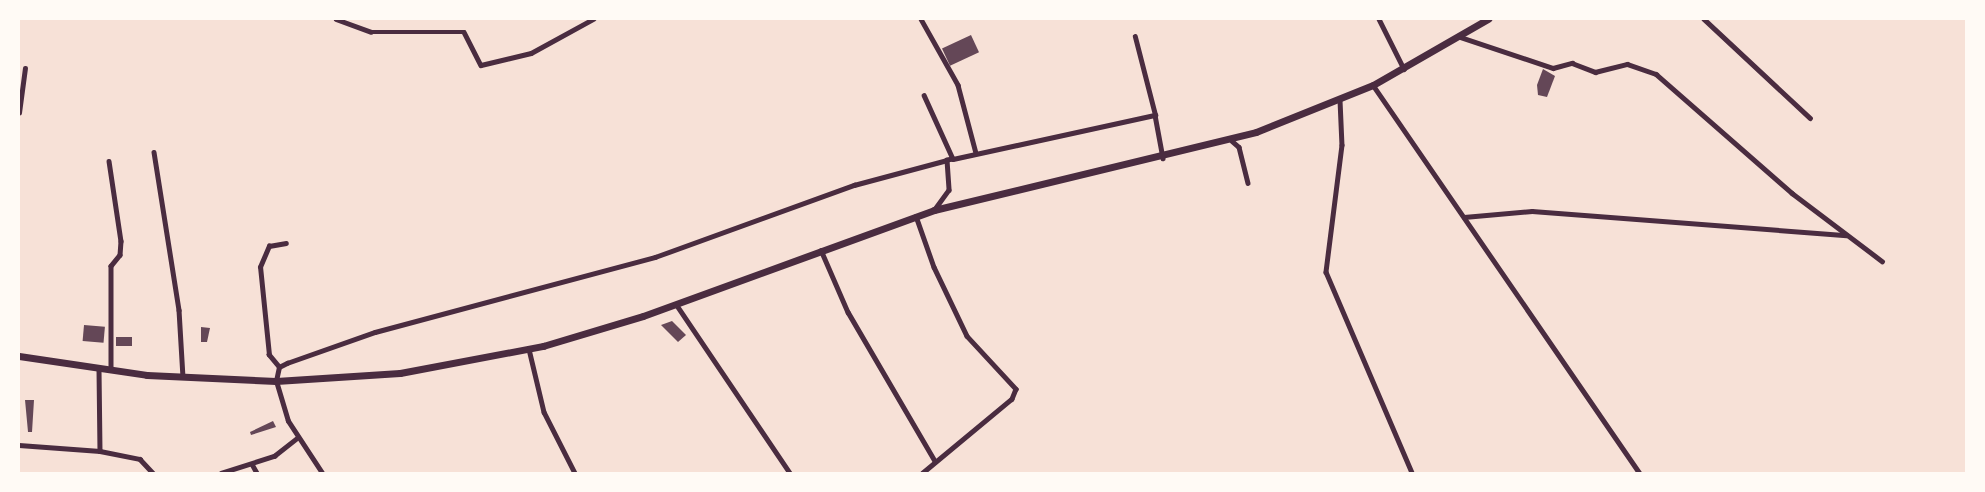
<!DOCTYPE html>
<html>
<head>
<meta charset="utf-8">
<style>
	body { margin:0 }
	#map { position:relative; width:1985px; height:492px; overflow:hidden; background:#f7e1d7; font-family:Overpass,sans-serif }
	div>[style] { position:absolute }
	.building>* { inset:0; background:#644757; transform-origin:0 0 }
	.minor>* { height:4.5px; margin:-2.25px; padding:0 2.25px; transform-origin:2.25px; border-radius:2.25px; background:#4a2c40 }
	.trunk>* { height:7px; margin:-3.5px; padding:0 3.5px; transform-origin:3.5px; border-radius:3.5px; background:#4a2c40 }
	span { translate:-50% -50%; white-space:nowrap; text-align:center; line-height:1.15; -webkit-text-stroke:5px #fffaf5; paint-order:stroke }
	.frame { position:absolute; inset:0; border:20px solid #fffaf5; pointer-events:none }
</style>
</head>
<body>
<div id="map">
	<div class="building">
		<i style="left:971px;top:35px;width:19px;height:32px;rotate:65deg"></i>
		<i style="clip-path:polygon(1543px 69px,1555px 76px,1547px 97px,1538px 95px,1537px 85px)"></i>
		<i style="clip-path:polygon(672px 321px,686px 335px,678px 342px,661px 325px)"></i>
		<i style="left:84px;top:325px;width:21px;height:16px;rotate:5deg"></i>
		<i style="clip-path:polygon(201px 327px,210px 328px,207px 342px,201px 342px)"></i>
		<i style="left:116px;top:337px;width:16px;height:9px"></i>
		<i style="clip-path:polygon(25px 400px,34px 400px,32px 432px,28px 432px)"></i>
		<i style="clip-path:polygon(273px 421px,276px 427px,251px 435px,250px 432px)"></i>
	</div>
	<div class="minor">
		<i style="left:336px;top:19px;width:37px;rotate:20deg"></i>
		<i style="left:371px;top:32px;width:93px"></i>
		<i style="left:464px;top:32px;width:37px;rotate:63deg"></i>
		<i style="left:481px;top:65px;width:51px;rotate:-13.5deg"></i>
		<i style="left:531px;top:53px;width:71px;rotate:-28.7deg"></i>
		<i style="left:921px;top:19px;width:76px;rotate:60.7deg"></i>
		<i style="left:958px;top:85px;width:70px;rotate:75.2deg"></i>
		<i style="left:1379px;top:19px;width:56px;rotate:63.4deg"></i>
		<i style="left:1704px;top:19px;width:145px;rotate:43deg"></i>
		<i style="left:1460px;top:37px;width:98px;rotate:18.4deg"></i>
		<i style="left:1553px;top:68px;width:20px;rotate:-15deg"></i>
		<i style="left:1572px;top:63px;width:25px;rotate:21deg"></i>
		<i style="left:1595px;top:72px;width:33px;rotate:-14deg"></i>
		<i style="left:1627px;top:64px;width:31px;rotate:19deg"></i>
		<i style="left:1656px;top:74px;width:181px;rotate:41.2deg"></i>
		<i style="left:1792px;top:193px;width:113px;rotate:37.1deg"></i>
		<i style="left:1373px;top:85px;width:471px;rotate:55.5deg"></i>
		<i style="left:924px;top:95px;width:70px;rotate:65.6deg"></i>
		<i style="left:953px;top:159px;width:6px;rotate:171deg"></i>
		<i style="left:947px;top:160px;width:30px;rotate:86deg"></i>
		<i style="left:949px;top:190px;width:24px;rotate:126deg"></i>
		<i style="left:1340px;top:100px;width:45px;rotate:87.5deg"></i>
		<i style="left:1342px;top:145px;width:128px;rotate:97.2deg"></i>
		<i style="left:1326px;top:272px;width:219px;rotate:66.8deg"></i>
		<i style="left:19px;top:113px;width:45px;rotate:-82.4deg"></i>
		<i style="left:1155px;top:115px;width:44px;rotate:79.5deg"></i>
		<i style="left:1232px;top:141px;width:9px;rotate:41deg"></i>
		<i style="left:1239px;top:147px;width:37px;rotate:76deg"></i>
		<i style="left:154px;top:152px;width:160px;rotate:81deg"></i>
		<i style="left:179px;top:310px;width:67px;rotate:86.6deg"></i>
		<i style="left:953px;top:159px;width:207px;rotate:-12.3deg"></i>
		<i style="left:1155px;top:115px;width:81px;rotate:-104.4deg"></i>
		<i style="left:109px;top:161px;width:81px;rotate:81.5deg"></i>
		<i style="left:121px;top:241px;width:14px;rotate:94deg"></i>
		<i style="left:120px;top:255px;width:14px;rotate:129deg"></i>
		<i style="left:111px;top:266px;width:104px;rotate:90deg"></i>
		<i style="left:916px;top:216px;width:54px;rotate:70.6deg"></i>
		<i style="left:934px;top:267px;width:76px;rotate:64.4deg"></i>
		<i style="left:967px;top:336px;width:72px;rotate:47.2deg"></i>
		<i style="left:1016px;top:389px;width:11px;rotate:112deg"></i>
		<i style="left:1012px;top:399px;width:116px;rotate:140.3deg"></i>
		<i style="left:1464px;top:217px;width:68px;rotate:-5deg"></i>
		<i style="left:1532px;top:211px;width:315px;rotate:4.4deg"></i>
		<i style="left:821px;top:250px;width:68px;rotate:66.5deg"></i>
		<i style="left:848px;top:312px;width:173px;rotate:59.7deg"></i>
		<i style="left:676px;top:304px;width:204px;rotate:56deg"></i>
		<i style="left:529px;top:349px;width:65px;rotate:76.6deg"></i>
		<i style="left:544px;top:412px;width:68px;rotate:63.1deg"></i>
		<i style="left:279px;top:367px;width:16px;rotate:-130deg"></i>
		<i style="left:269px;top:355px;width:88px;rotate:-95.8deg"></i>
		<i style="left:260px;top:267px;width:23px;rotate:-67deg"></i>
		<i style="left:269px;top:246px;width:17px;rotate:-10deg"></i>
		<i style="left:99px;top:369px;width:82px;rotate:89.3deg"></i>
		<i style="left:100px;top:451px;width:41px;rotate:11.3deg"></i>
		<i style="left:140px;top:459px;width:19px;rotate:47deg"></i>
		<i style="left:19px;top:445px;width:81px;rotate:4.2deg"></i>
		<i style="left:252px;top:464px;width:10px;rotate:61deg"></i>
		<i style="left:221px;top:473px;width:56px;rotate:-17.8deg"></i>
		<i style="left:274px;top:456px;width:28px;rotate:-38deg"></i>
		<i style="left:322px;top:473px;width:62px;rotate:-123.2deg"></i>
		<i style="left:288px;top:421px;width:42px;rotate:-106.7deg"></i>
		<i style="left:276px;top:381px;width:14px;rotate:-78deg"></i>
		<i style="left:279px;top:367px;width:9px;rotate:-27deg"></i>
		<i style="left:287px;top:363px;width:93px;rotate:-19.4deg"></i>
		<i style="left:375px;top:332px;width:290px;rotate:-15deg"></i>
		<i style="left:655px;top:257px;width:212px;rotate:-19.9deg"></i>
		<i style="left:854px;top:185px;width:96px;rotate:-15deg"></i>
	</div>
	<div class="trunk">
		<i style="left:19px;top:356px;width:129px;rotate:8.4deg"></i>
		<i style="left:147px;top:375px;width:129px;rotate:2.7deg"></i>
		<i style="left:276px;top:381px;width:124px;rotate:-3.7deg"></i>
		<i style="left:400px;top:373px;width:146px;rotate:-10.7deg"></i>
		<i style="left:543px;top:346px;width:104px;rotate:-16.7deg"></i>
		<i style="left:643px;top:316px;width:310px;rotate:-20deg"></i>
		<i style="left:934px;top:210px;width:331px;rotate:-13.6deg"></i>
		<i style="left:1256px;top:132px;width:126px;rotate:-21.9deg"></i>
		<i style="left:1373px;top:85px;width:133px;rotate:-29.9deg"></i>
	</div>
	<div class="frame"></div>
</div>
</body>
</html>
